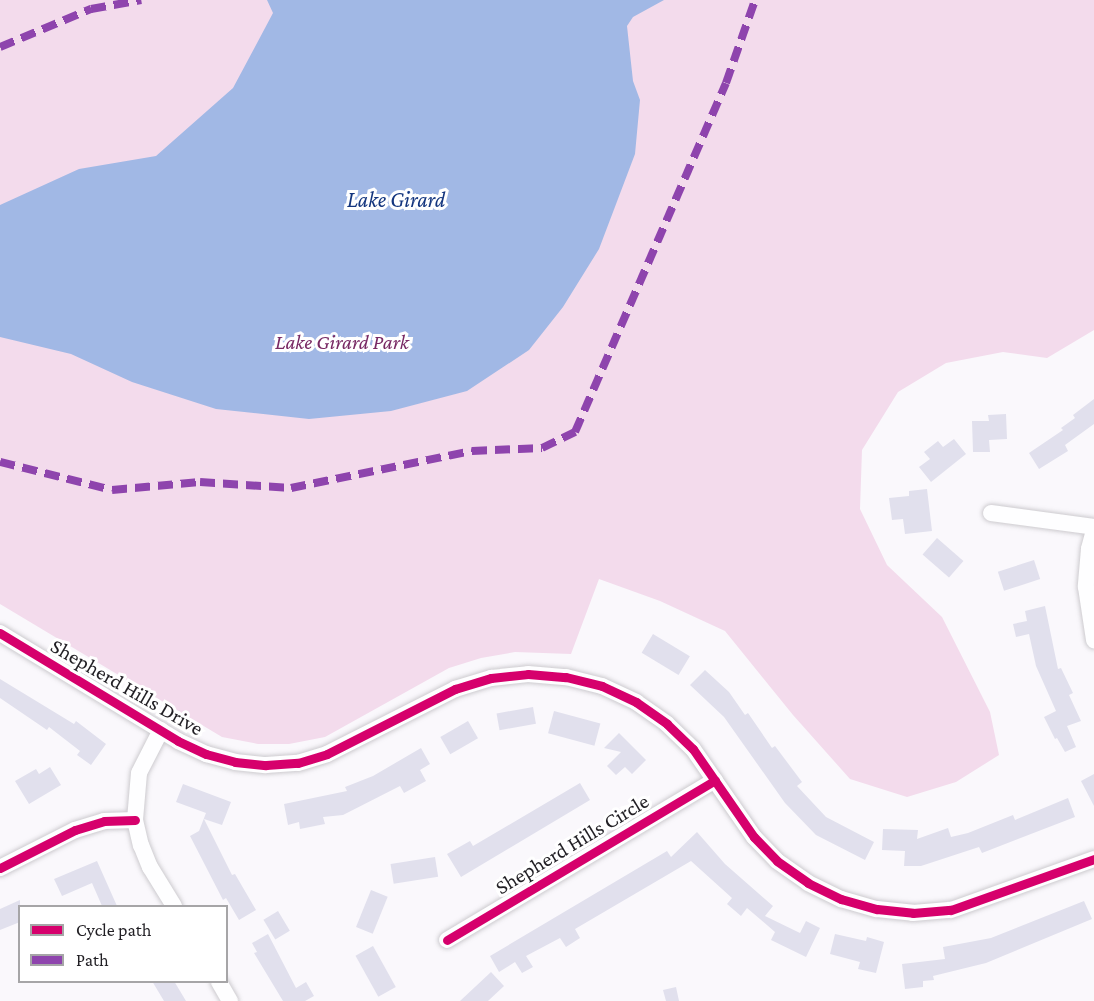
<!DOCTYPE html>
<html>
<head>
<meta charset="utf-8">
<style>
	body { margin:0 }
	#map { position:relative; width:1094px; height:1001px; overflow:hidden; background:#faf8fc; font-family:"Crimson Pro",serif }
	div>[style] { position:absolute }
	.green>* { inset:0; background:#f3dbec }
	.water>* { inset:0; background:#a1b8e5 }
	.building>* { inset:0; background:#e1e0ed; transform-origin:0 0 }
	.roads { filter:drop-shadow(0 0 2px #cdcbcf) drop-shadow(0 0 2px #cdcbcf) }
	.street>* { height:16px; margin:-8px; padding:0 8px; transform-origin:8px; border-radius:8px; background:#fefeff }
	.quiet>* { height:8px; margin-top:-4px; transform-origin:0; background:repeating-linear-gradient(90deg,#8e44ad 0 15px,transparent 0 23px) }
	.cycleway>* { height:9px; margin:-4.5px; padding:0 4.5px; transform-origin:4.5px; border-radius:4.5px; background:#d6006c }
	span { translate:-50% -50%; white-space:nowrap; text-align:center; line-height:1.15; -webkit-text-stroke:6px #fff; paint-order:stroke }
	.park-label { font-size:21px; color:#782964; font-style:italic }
	.street-label { font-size:21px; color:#211f24 }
	.water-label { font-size:22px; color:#13357e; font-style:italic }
	.legend { position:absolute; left:18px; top:905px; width:210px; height:78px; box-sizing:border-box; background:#fff; border:2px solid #a6a5a7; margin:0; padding:8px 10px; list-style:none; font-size:18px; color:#211f24 }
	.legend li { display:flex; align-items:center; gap:12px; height:30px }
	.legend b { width:30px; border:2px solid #a6a5a7 }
</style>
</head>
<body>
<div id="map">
	<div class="green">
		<i style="clip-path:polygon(0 0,1094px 0,1094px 330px,1047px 358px,1003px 352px,946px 363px,898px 392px,862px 450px,860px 509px,887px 565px,942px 617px,990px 712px,999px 755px,956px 782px,907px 797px,850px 779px,793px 715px,725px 631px,660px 601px,599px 579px,571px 654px,515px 652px,481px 658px,449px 668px,325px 737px,289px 744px,258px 744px,222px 737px,0 604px)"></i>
	</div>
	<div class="water">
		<i style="clip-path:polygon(267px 0,664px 0,633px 17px,627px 26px,633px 81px,640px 100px,635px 154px,599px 249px,563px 307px,529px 350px,467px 391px,391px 411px,309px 419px,216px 409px,132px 382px,71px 354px,0 337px,0 205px,79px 169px,156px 156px,233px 88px,273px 13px)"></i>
	</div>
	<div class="building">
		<i style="clip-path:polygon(1094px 399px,1094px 424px,1065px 445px,1068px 451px,1039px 469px,1029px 453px,1063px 430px,1061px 428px,1075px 418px,1073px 415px)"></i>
		<i style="clip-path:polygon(1006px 414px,1007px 439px,989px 440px,990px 452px,973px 452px,972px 421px,989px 421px,988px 415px)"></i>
		<i style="clip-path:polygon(954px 439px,966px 454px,931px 482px,919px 467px,930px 459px,924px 452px,938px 441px,943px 447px)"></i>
		<i style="clip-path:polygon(927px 489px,932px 531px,905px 534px,903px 519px,892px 520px,889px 498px,909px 496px,909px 491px)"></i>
		<i style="left:937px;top:538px;width:35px;height:22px;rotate:41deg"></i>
		<i style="left:1034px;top:560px;width:20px;height:38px;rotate:72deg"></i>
		<i style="clip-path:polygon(1045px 606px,1058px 669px,1061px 668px,1073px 693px,1069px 695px,1081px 721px,1067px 726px,1076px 747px,1065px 752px,1057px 738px,1055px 739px,1044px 717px,1056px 711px,1036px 666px,1029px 634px,1016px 637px,1013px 624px,1027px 621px,1025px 611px)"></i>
		<i style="left:653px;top:634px;width:43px;height:22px;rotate:31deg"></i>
		<i style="clip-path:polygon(705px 670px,729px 692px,745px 715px,748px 713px,772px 748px,775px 746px,802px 782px,797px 786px,826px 817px,874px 842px,865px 860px,816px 835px,785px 803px,724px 717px,690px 685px)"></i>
		<i style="clip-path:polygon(0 679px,74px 724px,76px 721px,106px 744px,91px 765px,77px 755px,80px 751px,49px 727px,47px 730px,0 698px)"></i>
		<i style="left:533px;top:707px;width:17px;height:37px;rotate:80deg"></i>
		<i style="left:554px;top:711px;width:48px;height:23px;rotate:15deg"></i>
		<i style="left:468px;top:721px;width:20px;height:32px;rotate:60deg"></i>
		<i style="clip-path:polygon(619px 733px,646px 760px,632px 774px,625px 767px,616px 775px,607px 766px,621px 752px,604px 748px)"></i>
		<i style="clip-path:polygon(421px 748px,430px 764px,420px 770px,426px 781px,404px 793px,400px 786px,343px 815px,323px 817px,325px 824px,300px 829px,299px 822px,288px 825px,284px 804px,347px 791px,345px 787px,373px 776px)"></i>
		<i style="clip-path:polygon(50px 767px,61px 785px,29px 804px,15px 781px,36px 769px,39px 774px)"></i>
		<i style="clip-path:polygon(1094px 774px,1094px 806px,1081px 781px)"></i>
		<i style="clip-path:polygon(580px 783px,590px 800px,461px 877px,447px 854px,470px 841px,473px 846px)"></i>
		<i style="clip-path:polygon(183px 784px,231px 802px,222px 825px,204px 819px,232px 875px,235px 874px,256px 910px,239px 920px,226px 898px,223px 900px,190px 836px,199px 831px,206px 813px,176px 802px)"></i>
		<i style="clip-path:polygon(1068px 798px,1075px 817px,982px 853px,979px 847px,921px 866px,904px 866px,905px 851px,882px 850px,883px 829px,918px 830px,917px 839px,948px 828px,951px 837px,968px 833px,1013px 815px,1015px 820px)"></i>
		<i style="clip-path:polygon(697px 832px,725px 864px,773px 906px,765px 916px,800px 933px,806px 921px,820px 928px,806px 957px,771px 940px,775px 932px,747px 908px,741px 916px,727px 904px,732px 898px,691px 861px,575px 929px,580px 938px,566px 947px,560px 938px,526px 956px,533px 967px,522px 973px,515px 962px,499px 972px,490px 956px,667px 851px,671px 857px)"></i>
		<i style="left:435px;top:857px;width:20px;height:45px;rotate:81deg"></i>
		<i style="clip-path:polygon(97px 861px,117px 906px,102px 906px,92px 883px,62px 896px,54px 879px)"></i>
		<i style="left:371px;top:890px;width:18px;height:40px;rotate:22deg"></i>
		<i style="clip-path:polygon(20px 900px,20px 922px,0 930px,0 909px)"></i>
		<i style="clip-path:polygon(1084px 901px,1092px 919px,986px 963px,933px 976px,934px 980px,923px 981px,923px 987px,905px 989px,902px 964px,945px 959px,943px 947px,991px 938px)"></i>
		<i style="left:278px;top:911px;width:23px;height:17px;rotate:59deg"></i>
		<i style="clip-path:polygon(268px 934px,296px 988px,306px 982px,314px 996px,305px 1001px,283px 1001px,254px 953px,257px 952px,252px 943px)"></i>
		<i style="clip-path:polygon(835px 934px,866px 941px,867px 937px,884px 942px,876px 973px,858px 969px,860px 962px,830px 954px)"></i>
		<i style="left:373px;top:946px;width:47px;height:20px;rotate:61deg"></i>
		<i style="clip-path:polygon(491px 972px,504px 986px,488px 1001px,460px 1001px)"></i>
		<i style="clip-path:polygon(152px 981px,174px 981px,186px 1001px,164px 1001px)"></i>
		<i style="clip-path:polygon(676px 987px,679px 1001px,666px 1001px,663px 990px)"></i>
	</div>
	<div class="roads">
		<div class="street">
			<i style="left:991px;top:513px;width:104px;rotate:7.7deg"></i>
			<i style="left:1094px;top:530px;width:20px;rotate:105deg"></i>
			<i style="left:1089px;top:549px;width:38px;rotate:95deg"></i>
			<i style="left:1086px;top:587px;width:54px;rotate:81.4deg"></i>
			<i style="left:0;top:633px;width:208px;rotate:31.2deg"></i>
			<i style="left:178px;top:741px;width:31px;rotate:25deg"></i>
			<i style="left:206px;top:754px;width:30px;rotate:15deg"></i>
			<i style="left:235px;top:762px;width:31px;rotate:6deg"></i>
			<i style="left:266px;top:765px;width:32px;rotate:-4deg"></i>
			<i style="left:298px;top:763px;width:30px;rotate:-17deg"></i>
			<i style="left:327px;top:754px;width:144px;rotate:-26.9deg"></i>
			<i style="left:455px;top:689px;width:38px;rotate:-17deg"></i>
			<i style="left:491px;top:678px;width:37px;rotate:-6deg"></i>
			<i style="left:528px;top:674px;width:38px;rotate:5deg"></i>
			<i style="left:566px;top:677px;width:37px;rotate:14deg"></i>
			<i style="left:602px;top:686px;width:38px;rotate:25deg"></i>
			<i style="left:636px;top:702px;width:38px;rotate:35deg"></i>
			<i style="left:667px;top:724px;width:36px;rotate:44deg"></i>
			<i style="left:693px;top:749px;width:107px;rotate:55.3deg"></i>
			<i style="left:754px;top:837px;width:33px;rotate:46deg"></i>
			<i style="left:777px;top:861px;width:38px;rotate:35deg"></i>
			<i style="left:808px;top:883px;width:37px;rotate:26deg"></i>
			<i style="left:841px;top:899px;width:37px;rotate:16deg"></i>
			<i style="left:877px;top:909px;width:36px;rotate:6deg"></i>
			<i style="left:913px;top:913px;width:38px;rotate:-5deg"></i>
			<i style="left:951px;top:910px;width:152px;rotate:-19.6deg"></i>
			<i style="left:161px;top:730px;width:48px;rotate:117.1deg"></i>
			<i style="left:139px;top:773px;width:47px;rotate:94.9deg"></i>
			<i style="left:135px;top:820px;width:26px;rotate:77deg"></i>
			<i style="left:141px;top:845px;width:24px;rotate:68deg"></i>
			<i style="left:150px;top:867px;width:46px;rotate:58.4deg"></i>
			<i style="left:0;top:868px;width:84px;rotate:-26.9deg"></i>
			<i style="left:75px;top:830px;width:30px;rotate:-17deg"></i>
			<i style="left:104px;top:821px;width:31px;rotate:-2deg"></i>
			<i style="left:447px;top:940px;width:312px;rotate:-30.8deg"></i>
			<i style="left:219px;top:982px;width:22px;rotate:60deg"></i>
		</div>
	</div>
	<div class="quiet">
		<i style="left:0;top:47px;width:99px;rotate:-22.7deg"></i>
		<i style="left:91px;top:9px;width:51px;rotate:-10.2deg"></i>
		<i style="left:0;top:462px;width:115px;rotate:14deg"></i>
		<i style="left:112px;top:490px;width:88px;rotate:-5.2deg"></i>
		<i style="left:200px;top:482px;width:91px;rotate:3.8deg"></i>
		<i style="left:291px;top:488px;width:185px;rotate:-11.6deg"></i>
		<i style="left:472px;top:451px;width:70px;rotate:-2.5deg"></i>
		<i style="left:542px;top:448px;width:37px;rotate:-26deg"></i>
		<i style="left:575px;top:432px;width:380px;rotate:-66.6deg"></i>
		<i style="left:726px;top:83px;width:88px;rotate:-70.7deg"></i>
	</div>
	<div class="cycleway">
		<i style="left:0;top:633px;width:208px;rotate:31.2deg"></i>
		<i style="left:178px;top:741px;width:31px;rotate:25deg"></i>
		<i style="left:206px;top:754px;width:30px;rotate:15deg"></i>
		<i style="left:235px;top:762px;width:31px;rotate:6deg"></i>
		<i style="left:266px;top:765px;width:32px;rotate:-4deg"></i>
		<i style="left:298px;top:763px;width:30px;rotate:-17deg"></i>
		<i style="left:327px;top:754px;width:144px;rotate:-26.9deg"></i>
		<i style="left:455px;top:689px;width:38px;rotate:-17deg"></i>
		<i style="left:491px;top:678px;width:37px;rotate:-6deg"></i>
		<i style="left:528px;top:674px;width:38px;rotate:5deg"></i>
		<i style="left:566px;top:677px;width:37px;rotate:14deg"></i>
		<i style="left:602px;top:686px;width:38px;rotate:25deg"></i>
		<i style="left:636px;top:702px;width:38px;rotate:35deg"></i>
		<i style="left:667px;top:724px;width:36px;rotate:44deg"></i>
		<i style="left:693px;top:749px;width:107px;rotate:55.3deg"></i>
		<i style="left:754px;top:837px;width:33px;rotate:46deg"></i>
		<i style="left:777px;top:861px;width:38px;rotate:35deg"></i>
		<i style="left:808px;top:883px;width:37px;rotate:26deg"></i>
		<i style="left:841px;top:899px;width:37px;rotate:16deg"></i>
		<i style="left:877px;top:909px;width:36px;rotate:6deg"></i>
		<i style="left:913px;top:913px;width:38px;rotate:-5deg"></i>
		<i style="left:951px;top:910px;width:152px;rotate:-19.6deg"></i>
		<i style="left:0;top:868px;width:84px;rotate:-26.9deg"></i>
		<i style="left:75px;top:830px;width:30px;rotate:-17deg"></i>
		<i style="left:104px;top:821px;width:31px;rotate:-2deg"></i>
		<i style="left:447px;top:940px;width:312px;rotate:-30.8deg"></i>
	</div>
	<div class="park-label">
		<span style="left:342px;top:342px">Lake Girard Park</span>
	</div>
	<div class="street-label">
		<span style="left:127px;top:687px;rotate:30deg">Shepherd Hills Drive</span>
		<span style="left:572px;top:844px;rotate:-31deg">Shepherd Hills Circle</span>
	</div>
	<div class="water-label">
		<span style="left:396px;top:200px">Lake Girard</span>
	</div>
	<ul class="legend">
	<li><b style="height:8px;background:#d6006c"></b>Cycle path</li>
	<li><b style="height:8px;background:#8e44ad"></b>Path</li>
	</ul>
</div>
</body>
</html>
